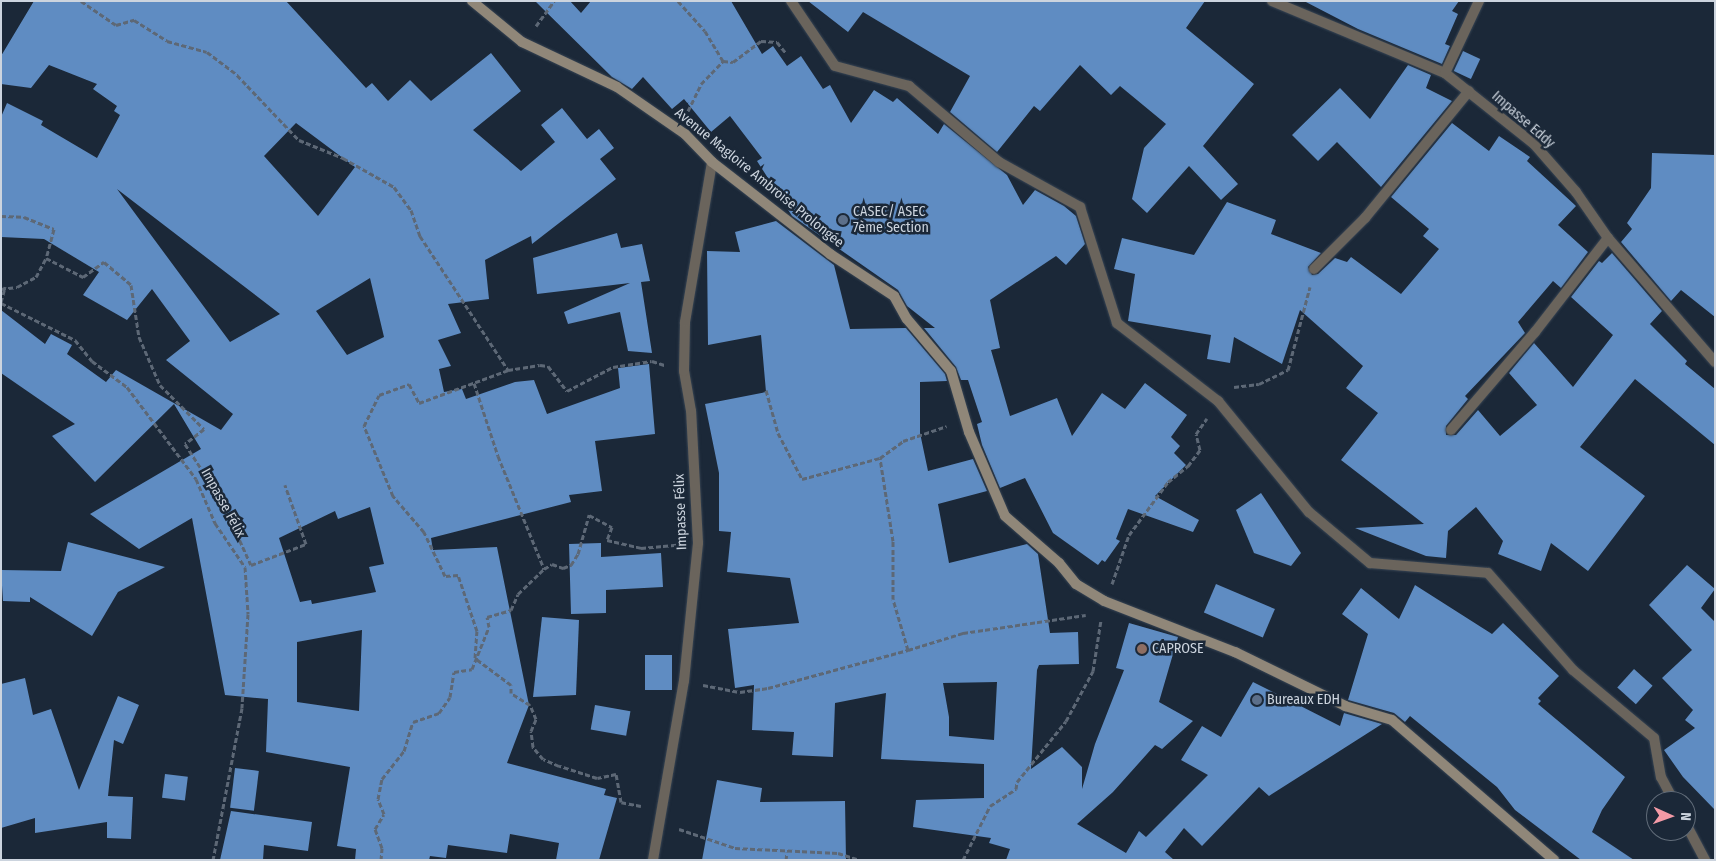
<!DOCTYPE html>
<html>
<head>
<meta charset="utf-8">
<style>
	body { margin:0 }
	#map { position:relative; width:1716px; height:861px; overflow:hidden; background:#1b2838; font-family:"Fira Sans Condensed",sans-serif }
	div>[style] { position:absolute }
	.building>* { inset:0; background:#5f8cc2; transform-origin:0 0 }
	.path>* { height:3px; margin-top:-1.5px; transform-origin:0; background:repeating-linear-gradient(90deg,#5d6876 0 5px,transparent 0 7.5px) }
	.roads { filter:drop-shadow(0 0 1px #374453) drop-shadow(0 0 1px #374453) }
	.lane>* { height:10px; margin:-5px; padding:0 5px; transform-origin:5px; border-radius:5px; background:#6a645c }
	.street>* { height:10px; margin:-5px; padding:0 5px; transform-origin:5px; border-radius:5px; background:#6a645c }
	.secondary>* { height:10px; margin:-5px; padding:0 5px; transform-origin:5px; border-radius:5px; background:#908779 }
	.dots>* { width:14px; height:14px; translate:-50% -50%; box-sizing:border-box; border:2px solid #1b2838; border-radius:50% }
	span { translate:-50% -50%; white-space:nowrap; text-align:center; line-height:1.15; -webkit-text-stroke:5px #1b2838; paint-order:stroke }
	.street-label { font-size:14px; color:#ccd4de }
	.poi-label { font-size:14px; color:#ccd4de }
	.left { translate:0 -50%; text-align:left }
	.frame { position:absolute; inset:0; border:2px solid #ccd4de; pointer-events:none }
	.north { position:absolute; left:1646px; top:791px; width:50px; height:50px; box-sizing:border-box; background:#1b2838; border:1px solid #626d7a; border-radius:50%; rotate:92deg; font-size:14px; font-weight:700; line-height:20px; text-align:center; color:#ccd4de }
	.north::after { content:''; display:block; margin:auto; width:18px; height:22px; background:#f49aa6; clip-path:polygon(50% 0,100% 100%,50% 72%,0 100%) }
</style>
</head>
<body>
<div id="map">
	<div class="building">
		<i style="clip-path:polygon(evenodd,34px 1px,286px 1px,366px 88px,372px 83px,388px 101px,410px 80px,431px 101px,491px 53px,521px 91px,473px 130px,521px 171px,555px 142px,541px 125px,562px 108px,587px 139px,599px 129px,614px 148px,600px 159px,616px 179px,532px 244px,531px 236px,485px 260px,489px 299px,448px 304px,461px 333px,438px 340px,451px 366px,439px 369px,444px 392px,462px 389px,466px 399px,515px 382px,534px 380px,547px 414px,620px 388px,618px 368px,649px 364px,655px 434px,595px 441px,602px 491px,569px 495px,571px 502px,431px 538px,433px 550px,497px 547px,529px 705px,507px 763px,606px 789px,604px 795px,617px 798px,599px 860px,556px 860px,559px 843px,510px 834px,507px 853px,448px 845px,446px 858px,430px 856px,429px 860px,355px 860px,356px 849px,337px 846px,350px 767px,266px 752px,268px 699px,225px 695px,192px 518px,139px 549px,90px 514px,201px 449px,174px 404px,95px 482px,52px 436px,75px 424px,1px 373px,1px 310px,45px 344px,51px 334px,72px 345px,67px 354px,106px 382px,116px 370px,221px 430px,233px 414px,166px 360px,190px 341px,152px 289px,127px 320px,83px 295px,99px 272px,44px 239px,1px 237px,1px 117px,7px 103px,43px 121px,41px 125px,97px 158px,120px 115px,114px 111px,117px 106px,93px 89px,97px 84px,49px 65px,31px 88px,1px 84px,1px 56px,34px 1px,296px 123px,355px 167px,318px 216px,264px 156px,296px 123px,34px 1px,117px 189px,280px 314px,230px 342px,117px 189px,34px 1px,370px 278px,384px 337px,347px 355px,316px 311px,370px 278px,34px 1px,370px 507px,384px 564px,369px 567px,376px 592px,312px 604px,311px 600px,300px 602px,279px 538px,335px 511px,338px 519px,370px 507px,34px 1px,362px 630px,359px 711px,297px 702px,297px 642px,362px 630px)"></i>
		<i style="clip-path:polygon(535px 1px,570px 1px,581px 13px,591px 1px,731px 1px,762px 54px,773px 46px,787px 66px,801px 56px,823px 89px,830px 85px,851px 123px,874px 90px,893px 102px,897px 98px,938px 134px,944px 124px,1007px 175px,1023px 205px,1035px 190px,1064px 206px,1076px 216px,1085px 244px,1066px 265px,1056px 256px,990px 300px,1000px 348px,991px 350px,1010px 416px,1057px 398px,1072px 436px,1102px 393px,1125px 409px,1145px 383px,1187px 415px,1171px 437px,1180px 446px,1174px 453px,1186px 465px,1155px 496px,1199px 520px,1193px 532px,1128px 509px,1116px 539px,1120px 541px,1105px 562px,1102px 560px,1098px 565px,1053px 533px,1025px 478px,1000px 488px,982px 445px,977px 424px,982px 422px,968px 380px,961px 380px,956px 367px,924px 328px,935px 328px,907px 306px,898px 290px,792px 216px,757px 161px,762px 158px,730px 116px,711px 132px,684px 99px,672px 109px,643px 77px,632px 89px,612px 77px)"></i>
		<i style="clip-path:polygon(808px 1px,1205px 1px,1186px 28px,1254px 84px,1203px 146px,1238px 184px,1221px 200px,1189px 166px,1147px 213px,1132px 199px,1144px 148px,1166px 124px,1120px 86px,1111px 95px,1080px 65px,1040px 111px,1034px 106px,997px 152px,950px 112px,970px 76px,863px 12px,848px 32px)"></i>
		<i style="clip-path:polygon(1304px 1px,1459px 1px,1452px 11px,1458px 14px,1445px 44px,1450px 46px,1442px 64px,1358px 29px)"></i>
		<i style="left:1463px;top:51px;width:19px;height:22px;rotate:25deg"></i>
		<i style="clip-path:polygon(1408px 65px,1431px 75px,1426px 88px,1452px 101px,1381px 187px,1337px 142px,1318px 161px,1292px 135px,1340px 88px,1370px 119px)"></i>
		<i style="clip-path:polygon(1452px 123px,1489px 151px,1499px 136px,1530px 157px,1527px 161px,1576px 206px,1558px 225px,1588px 252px,1561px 288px,1553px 281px,1518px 322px,1525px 333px,1465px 396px,1468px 399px,1446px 426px,1446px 435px,1456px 435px,1478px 410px,1500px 436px,1537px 405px,1509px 373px,1534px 343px,1573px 387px,1613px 335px,1571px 297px,1599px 261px,1602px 263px,1612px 253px,1662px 311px,1650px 324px,1687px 361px,1685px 364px,1715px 389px,1715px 445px,1635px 379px,1580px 447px,1645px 496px,1588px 571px,1551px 543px,1541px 571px,1498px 554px,1503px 541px,1476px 507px,1448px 531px,1446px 558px,1426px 556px,1355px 528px,1424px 524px,1341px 460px,1378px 413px,1346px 388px,1363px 366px,1300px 310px,1282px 364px,1234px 337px,1230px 363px,1207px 359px,1211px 335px,1128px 321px,1135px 274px,1114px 269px,1122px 238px,1194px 255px,1227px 202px,1276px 220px,1271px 234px,1321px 253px,1308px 267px,1312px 275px,1318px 274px,1335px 258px,1347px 262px,1351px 257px,1401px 294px,1439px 249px,1423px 236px,1429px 229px,1391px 197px)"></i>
		<i style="clip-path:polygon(1652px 153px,1715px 155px,1715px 317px,1681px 290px,1671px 301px,1621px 242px,1632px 229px,1627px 223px,1651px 188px)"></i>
		<i style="clip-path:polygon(evenodd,776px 221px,834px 265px,850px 329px,906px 328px,945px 374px,947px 381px,920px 382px,920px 433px,928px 471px,973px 459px,987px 491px,938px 504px,949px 563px,1027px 544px,1038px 554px,1050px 633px,1078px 632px,1079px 664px,1039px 665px,1037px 670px,1031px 769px,1062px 747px,1082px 767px,1082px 789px,1095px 744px,1124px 670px,1116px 668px,1129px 623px,1178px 637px,1159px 702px,1193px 721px,1162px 749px,1155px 745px,1113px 792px,1077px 824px,1126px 853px,1139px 831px,1146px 837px,1208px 775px,1181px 760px,1202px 726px,1221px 737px,1253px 682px,1340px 726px,1344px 713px,1382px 724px,1269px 796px,1259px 787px,1202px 846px,1184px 828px,1165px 852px,1174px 860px,1006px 860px,1010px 849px,989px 843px,991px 838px,913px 827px,916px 800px,984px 798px,984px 764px,881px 759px,886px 693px,835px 703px,833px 757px,792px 755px,794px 732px,752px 730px,754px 685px,735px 688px,728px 629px,799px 623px,790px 578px,727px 572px,731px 532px,719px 531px,719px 473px,705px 404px,766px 392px,761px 335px,708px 345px,707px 251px,740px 252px,735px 232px,776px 221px,997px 682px,994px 740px,949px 736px,949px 717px,943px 683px,997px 682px)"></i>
		<i style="clip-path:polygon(617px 233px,621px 248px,642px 244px,650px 281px,641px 282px,652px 353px,628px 351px,620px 312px,568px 324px,564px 312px,630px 283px,537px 294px,533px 258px)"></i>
		<i style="clip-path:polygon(1261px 493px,1301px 553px,1291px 566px,1254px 553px,1236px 510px)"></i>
		<i style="clip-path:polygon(68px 542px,165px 567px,118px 592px,92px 636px,30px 597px,30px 602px,3px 601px,1px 570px,61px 571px)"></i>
		<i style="clip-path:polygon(601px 543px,601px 557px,661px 553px,663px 587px,606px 590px,606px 613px,571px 614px,569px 544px)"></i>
		<i style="clip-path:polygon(1687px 565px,1715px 589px,1701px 608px,1715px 622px,1715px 810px,1683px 777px,1664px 750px,1695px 728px,1685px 720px,1693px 710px,1662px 678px,1692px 650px,1649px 605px)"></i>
		<i style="left:1216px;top:584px;width:64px;height:31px;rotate:23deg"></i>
		<i style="clip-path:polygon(1415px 585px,1492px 634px,1503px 623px,1559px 676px,1538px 698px,1541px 701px,1538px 704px,1625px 777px,1602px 810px,1592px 832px,1634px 860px,1581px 860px,1515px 810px,1497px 787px,1410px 716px,1405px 722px,1394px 713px,1348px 700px,1368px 634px,1342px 614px,1361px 588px,1399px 619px)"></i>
		<i style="clip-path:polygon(542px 617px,579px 620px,576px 695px,533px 697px)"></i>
		<i style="left:645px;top:655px;width:27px;height:35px"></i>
		<i style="left:1634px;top:669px;width:25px;height:25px;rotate:42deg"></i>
		<i style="clip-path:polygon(25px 678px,33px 715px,51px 709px,79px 790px,118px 696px,139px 705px,123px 744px,114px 740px,108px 796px,133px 797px,131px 839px,107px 838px,107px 822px,35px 833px,35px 818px,1px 828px,1px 684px)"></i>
		<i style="left:595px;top:705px;width:36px;height:25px;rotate:10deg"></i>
		<i style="left:235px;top:768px;width:24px;height:40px;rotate:7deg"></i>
		<i style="left:165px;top:774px;width:23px;height:24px;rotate:7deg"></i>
		<i style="clip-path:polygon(717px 780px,762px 788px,760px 802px,845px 801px,846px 860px,702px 860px)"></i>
		<i style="clip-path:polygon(231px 811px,312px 822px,308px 851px,264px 845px,263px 860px,220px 860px)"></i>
	</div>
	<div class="path">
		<i style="left:81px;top:1px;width:42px;rotate:34.4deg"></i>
		<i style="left:116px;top:25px;width:19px;rotate:-16deg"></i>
		<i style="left:134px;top:20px;width:39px;rotate:32deg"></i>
		<i style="left:167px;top:41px;width:41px;rotate:15.4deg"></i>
		<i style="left:207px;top:52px;width:38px;rotate:37deg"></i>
		<i style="left:237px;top:75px;width:90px;rotate:46.4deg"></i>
		<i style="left:299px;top:140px;width:48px;rotate:22.2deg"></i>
		<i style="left:343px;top:158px;width:59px;rotate:29.6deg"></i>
		<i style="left:394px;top:187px;width:29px;rotate:54deg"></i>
		<i style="left:411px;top:210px;width:28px;rotate:71deg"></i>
		<i style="left:420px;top:236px;width:160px;rotate:56.7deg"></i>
		<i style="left:678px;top:1px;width:40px;rotate:48deg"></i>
		<i style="left:705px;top:31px;width:35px;rotate:59deg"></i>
		<i style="left:536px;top:26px;width:31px;rotate:-54deg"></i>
		<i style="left:688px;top:111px;width:30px;rotate:-64deg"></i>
		<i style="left:701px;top:84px;width:32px;rotate:-46deg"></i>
		<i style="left:723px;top:61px;width:10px;rotate:6deg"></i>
		<i style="left:733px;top:62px;width:35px;rotate:-37deg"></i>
		<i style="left:761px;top:41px;width:16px;rotate:4deg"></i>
		<i style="left:777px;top:42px;width:13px;rotate:51deg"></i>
		<i style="left:1px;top:216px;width:23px;rotate:2deg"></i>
		<i style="left:24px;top:217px;width:32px;rotate:22deg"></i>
		<i style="left:54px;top:229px;width:30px;rotate:105deg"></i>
		<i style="left:1px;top:289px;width:16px;rotate:-7deg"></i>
		<i style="left:17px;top:287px;width:21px;rotate:-28deg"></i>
		<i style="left:36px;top:277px;width:21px;rotate:-62deg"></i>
		<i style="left:46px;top:258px;width:42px;rotate:27.2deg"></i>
		<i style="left:83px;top:277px;width:26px;rotate:-36deg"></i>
		<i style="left:104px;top:262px;width:35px;rotate:40deg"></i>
		<i style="left:131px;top:285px;width:53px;rotate:81.3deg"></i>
		<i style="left:139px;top:337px;width:52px;rotate:66.4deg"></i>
		<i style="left:160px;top:385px;width:62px;rotate:45deg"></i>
		<i style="left:204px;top:429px;width:24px;rotate:142deg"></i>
		<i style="left:185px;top:444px;width:66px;rotate:56.8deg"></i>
		<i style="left:221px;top:499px;width:72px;rotate:65.6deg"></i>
		<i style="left:251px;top:565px;width:59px;rotate:-20.9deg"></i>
		<i style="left:306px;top:544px;width:63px;rotate:-109.6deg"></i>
		<i style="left:1px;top:302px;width:16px;rotate:-75deg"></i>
		<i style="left:1px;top:303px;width:83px;rotate:26.6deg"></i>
		<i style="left:75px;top:340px;width:27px;rotate:51deg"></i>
		<i style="left:92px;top:361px;width:44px;rotate:36.6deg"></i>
		<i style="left:127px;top:387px;width:115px;rotate:53.1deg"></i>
		<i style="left:196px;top:479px;width:48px;rotate:66.6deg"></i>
		<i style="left:215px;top:523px;width:53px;rotate:55.7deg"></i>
		<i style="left:245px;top:567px;width:47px;rotate:86.3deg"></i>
		<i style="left:248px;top:614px;width:94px;rotate:93.7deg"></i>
		<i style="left:242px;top:708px;width:155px;rotate:100.8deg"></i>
		<i style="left:474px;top:383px;width:77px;rotate:71.8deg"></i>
		<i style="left:498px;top:456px;width:122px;rotate:67.8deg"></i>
		<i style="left:1234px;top:387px;width:25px;rotate:-7deg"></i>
		<i style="left:1259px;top:384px;width:32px;rotate:-26deg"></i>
		<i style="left:1288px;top:370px;width:86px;rotate:-75.2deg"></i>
		<i style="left:766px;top:390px;width:45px;rotate:74.4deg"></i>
		<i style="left:778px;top:433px;width:52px;rotate:62.4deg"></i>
		<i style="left:802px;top:479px;width:81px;rotate:-15.1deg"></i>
		<i style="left:880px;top:458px;width:29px;rotate:-36deg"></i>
		<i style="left:903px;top:441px;width:46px;rotate:-18.8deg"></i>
		<i style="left:1112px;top:584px;width:52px;rotate:-70.9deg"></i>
		<i style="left:1129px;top:535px;width:66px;rotate:-53.7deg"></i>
		<i style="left:1168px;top:482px;width:26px;rotate:-39deg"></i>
		<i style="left:1188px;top:466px;width:20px;rotate:-53deg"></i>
		<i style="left:1200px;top:450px;width:16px;rotate:-104deg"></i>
		<i style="left:1196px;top:434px;width:19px;rotate:-55deg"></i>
		<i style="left:908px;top:650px;width:58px;rotate:-17.2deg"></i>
		<i style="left:963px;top:633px;width:124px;rotate:-8.3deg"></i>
		<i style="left:703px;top:685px;width:38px;rotate:11deg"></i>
		<i style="left:740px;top:692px;width:28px;rotate:-8deg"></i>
		<i style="left:768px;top:688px;width:145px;rotate:-15.2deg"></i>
		<i style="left:908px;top:650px;width:53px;rotate:-106.4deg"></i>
		<i style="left:893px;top:599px;width:58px;rotate:-90deg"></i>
		<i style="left:893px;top:541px;width:84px;rotate:-98.9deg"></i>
		<i style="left:641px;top:806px;width:20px;rotate:-169deg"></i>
		<i style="left:621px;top:802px;width:28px;rotate:-100deg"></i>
		<i style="left:616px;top:774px;width:19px;rotate:168deg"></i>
		<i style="left:597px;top:778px;width:40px;rotate:-162deg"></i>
		<i style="left:559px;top:766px;width:17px;rotate:-156deg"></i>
		<i style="left:543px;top:759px;width:16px;rotate:-130deg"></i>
		<i style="left:533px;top:747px;width:16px;rotate:-97deg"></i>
		<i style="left:531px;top:731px;width:13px;rotate:-67deg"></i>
		<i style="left:536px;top:719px;width:15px;rotate:-113deg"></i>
		<i style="left:530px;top:705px;width:22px;rotate:-148deg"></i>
		<i style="left:511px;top:693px;width:8px;rotate:-90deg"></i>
		<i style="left:511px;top:685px;width:45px;rotate:-143.1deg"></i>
		<i style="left:475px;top:658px;width:27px;rotate:-86deg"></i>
		<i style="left:477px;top:631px;width:59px;rotate:-108.7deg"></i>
		<i style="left:458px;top:575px;width:13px;rotate:176deg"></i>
		<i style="left:445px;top:576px;width:49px;rotate:-115.5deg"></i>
		<i style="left:424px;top:532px;width:48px;rotate:-130.7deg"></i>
		<i style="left:393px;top:496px;width:76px;rotate:-112.5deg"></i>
		<i style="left:364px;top:426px;width:34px;rotate:-64deg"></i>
		<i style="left:379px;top:395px;width:32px;rotate:-20deg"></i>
		<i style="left:409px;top:384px;width:21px;rotate:62deg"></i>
		<i style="left:419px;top:403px;width:95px;rotate:-20.3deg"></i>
		<i style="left:508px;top:370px;width:32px;rotate:-9deg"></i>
		<i style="left:540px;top:365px;width:8px;rotate:7deg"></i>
		<i style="left:548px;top:366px;width:31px;rotate:53deg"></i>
		<i style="left:567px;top:391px;width:52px;rotate:-27.6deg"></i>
		<i style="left:613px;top:367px;width:39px;rotate:-9deg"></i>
		<i style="left:652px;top:361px;width:13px;rotate:18deg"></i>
		<i style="left:679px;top:829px;width:59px;rotate:18.7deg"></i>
		<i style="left:735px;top:848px;width:103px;rotate:2.8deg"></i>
		<i style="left:838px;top:853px;width:22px;rotate:18deg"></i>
		<i style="left:381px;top:860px;width:12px;rotate:-85deg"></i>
		<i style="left:382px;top:848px;width:20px;rotate:-110deg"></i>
		<i style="left:375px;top:829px;width:17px;rotate:-59deg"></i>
		<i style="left:384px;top:814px;width:16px;rotate:-112deg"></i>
		<i style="left:378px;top:799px;width:20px;rotate:-79deg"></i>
		<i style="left:382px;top:779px;width:36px;rotate:-52deg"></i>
		<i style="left:404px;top:751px;width:30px;rotate:-73deg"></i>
		<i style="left:413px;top:722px;width:28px;rotate:-19deg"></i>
		<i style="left:439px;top:713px;width:19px;rotate:-55deg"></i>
		<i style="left:450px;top:697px;width:25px;rotate:-81deg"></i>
		<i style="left:454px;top:672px;width:18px;rotate:-9deg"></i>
		<i style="left:472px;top:669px;width:45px;rotate:-68deg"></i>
		<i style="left:489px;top:627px;width:10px;rotate:-101deg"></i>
		<i style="left:487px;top:617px;width:25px;rotate:-16deg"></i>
		<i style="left:511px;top:610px;width:17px;rotate:-66deg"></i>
		<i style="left:518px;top:594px;width:36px;rotate:-44deg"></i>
		<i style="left:544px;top:569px;width:9px;rotate:-32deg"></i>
		<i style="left:552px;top:564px;width:12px;rotate:20deg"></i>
		<i style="left:563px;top:568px;width:9px;rotate:-21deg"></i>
		<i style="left:571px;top:565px;width:13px;rotate:-58deg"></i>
		<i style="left:578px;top:554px;width:41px;rotate:-74.2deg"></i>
		<i style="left:589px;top:515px;width:26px;rotate:28deg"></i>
		<i style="left:612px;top:527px;width:14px;rotate:111deg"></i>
		<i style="left:607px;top:540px;width:35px;rotate:13deg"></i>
		<i style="left:641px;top:548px;width:36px;rotate:-5deg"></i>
		<i style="left:786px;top:860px;width:8px;rotate:-83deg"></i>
		<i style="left:963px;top:860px;width:60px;rotate:-63.4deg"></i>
		<i style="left:990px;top:806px;width:31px;rotate:-33deg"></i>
		<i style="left:1016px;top:789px;width:7px;rotate:-82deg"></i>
		<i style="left:1017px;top:782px;width:78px;rotate:-51.2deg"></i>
		<i style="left:1066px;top:721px;width:57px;rotate:-61.6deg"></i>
		<i style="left:1093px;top:671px;width:52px;rotate:-81.1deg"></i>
	</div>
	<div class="roads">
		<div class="lane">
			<i style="left:791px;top:1px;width:78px;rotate:55.9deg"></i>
			<i style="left:835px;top:66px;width:77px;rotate:15.1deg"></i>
			<i style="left:909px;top:86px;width:118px;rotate:40.2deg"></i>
			<i style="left:999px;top:162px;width:93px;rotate:29.1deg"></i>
			<i style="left:1080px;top:207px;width:122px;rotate:72.3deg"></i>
			<i style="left:1117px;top:323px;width:128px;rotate:37.7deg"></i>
			<i style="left:1218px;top:401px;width:144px;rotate:50.7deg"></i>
			<i style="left:1309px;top:512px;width:80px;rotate:39.9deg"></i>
			<i style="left:1370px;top:563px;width:118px;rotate:4.8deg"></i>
			<i style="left:1488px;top:573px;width:129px;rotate:48.8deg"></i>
			<i style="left:1573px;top:670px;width:106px;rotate:40deg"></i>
			<i style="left:1654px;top:738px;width:40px;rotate:80deg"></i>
			<i style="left:1661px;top:777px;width:27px;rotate:62deg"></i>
			<i style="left:1686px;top:824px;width:41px;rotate:62.2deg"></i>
		</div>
		<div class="street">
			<i style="left:1272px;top:1px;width:187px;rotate:22.6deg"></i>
			<i style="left:1445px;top:73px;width:114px;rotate:38.6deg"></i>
			<i style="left:1534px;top:144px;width:64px;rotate:48.8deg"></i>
			<i style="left:1576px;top:192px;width:56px;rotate:55.2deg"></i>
			<i style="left:1608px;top:238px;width:164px;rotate:49.2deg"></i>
			<i style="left:1445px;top:73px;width:80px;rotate:-64.7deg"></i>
			<i style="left:1314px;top:269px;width:72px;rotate:-45deg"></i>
			<i style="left:1365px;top:218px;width:164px;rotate:-50.7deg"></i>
			<i style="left:1451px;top:430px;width:129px;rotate:-49.4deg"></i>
			<i style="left:1535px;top:332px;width:119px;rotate:-52.2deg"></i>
			<i style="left:653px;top:860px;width:182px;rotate:-80.2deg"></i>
			<i style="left:684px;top:681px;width:139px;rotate:-84.2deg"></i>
			<i style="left:698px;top:543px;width:132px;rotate:-93deg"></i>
			<i style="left:691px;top:411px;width:41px;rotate:-99.9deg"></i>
			<i style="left:684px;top:371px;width:49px;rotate:-88.8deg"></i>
			<i style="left:685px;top:322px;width:162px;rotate:-80.4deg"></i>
		</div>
		<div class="secondary">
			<i style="left:472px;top:1px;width:65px;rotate:39.4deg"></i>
			<i style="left:522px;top:42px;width:105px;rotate:25.3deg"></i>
			<i style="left:617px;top:87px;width:83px;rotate:34.7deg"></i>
			<i style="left:685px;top:134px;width:39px;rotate:46deg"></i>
			<i style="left:712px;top:162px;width:150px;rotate:37.9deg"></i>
			<i style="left:830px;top:254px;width:77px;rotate:33.3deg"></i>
			<i style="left:894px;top:296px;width:26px;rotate:61deg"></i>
			<i style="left:907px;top:319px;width:68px;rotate:49.8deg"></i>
			<i style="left:951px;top:371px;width:64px;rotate:73.6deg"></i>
			<i style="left:969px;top:432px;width:91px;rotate:66.8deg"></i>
			<i style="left:1005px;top:516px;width:72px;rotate:41deg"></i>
			<i style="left:1059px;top:563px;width:27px;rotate:51deg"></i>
			<i style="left:1076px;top:584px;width:33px;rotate:31deg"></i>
			<i style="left:1104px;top:601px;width:141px;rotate:21.3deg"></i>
			<i style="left:1235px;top:652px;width:123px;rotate:26.1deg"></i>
			<i style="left:1345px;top:706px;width:49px;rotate:16.6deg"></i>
			<i style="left:1392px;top:720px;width:214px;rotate:40.8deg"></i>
		</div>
	</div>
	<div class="dots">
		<i style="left:843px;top:220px;background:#5c6f8a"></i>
		<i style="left:1142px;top:649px;background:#8d6e63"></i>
		<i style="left:1257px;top:700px;background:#5c6f8a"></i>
	</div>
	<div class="street-label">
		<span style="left:1523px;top:120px;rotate:41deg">Impasse Eddy</span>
		<span style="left:759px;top:178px;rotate:39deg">Avenue Magloire Ambroise Prolongée</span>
		<span style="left:223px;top:503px;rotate:61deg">Impasse Félix</span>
		<span style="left:681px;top:512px;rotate:-92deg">Impasse Félix</span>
	</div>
	<div class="poi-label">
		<span class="left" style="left:853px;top:220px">CASEC/ ASEC<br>7ème Section</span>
		<span class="left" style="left:1152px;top:649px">CAPROSE</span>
		<span class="left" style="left:1267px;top:700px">Bureaux EDH</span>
	</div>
	<div class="frame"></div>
	<div class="north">N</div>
</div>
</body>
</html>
